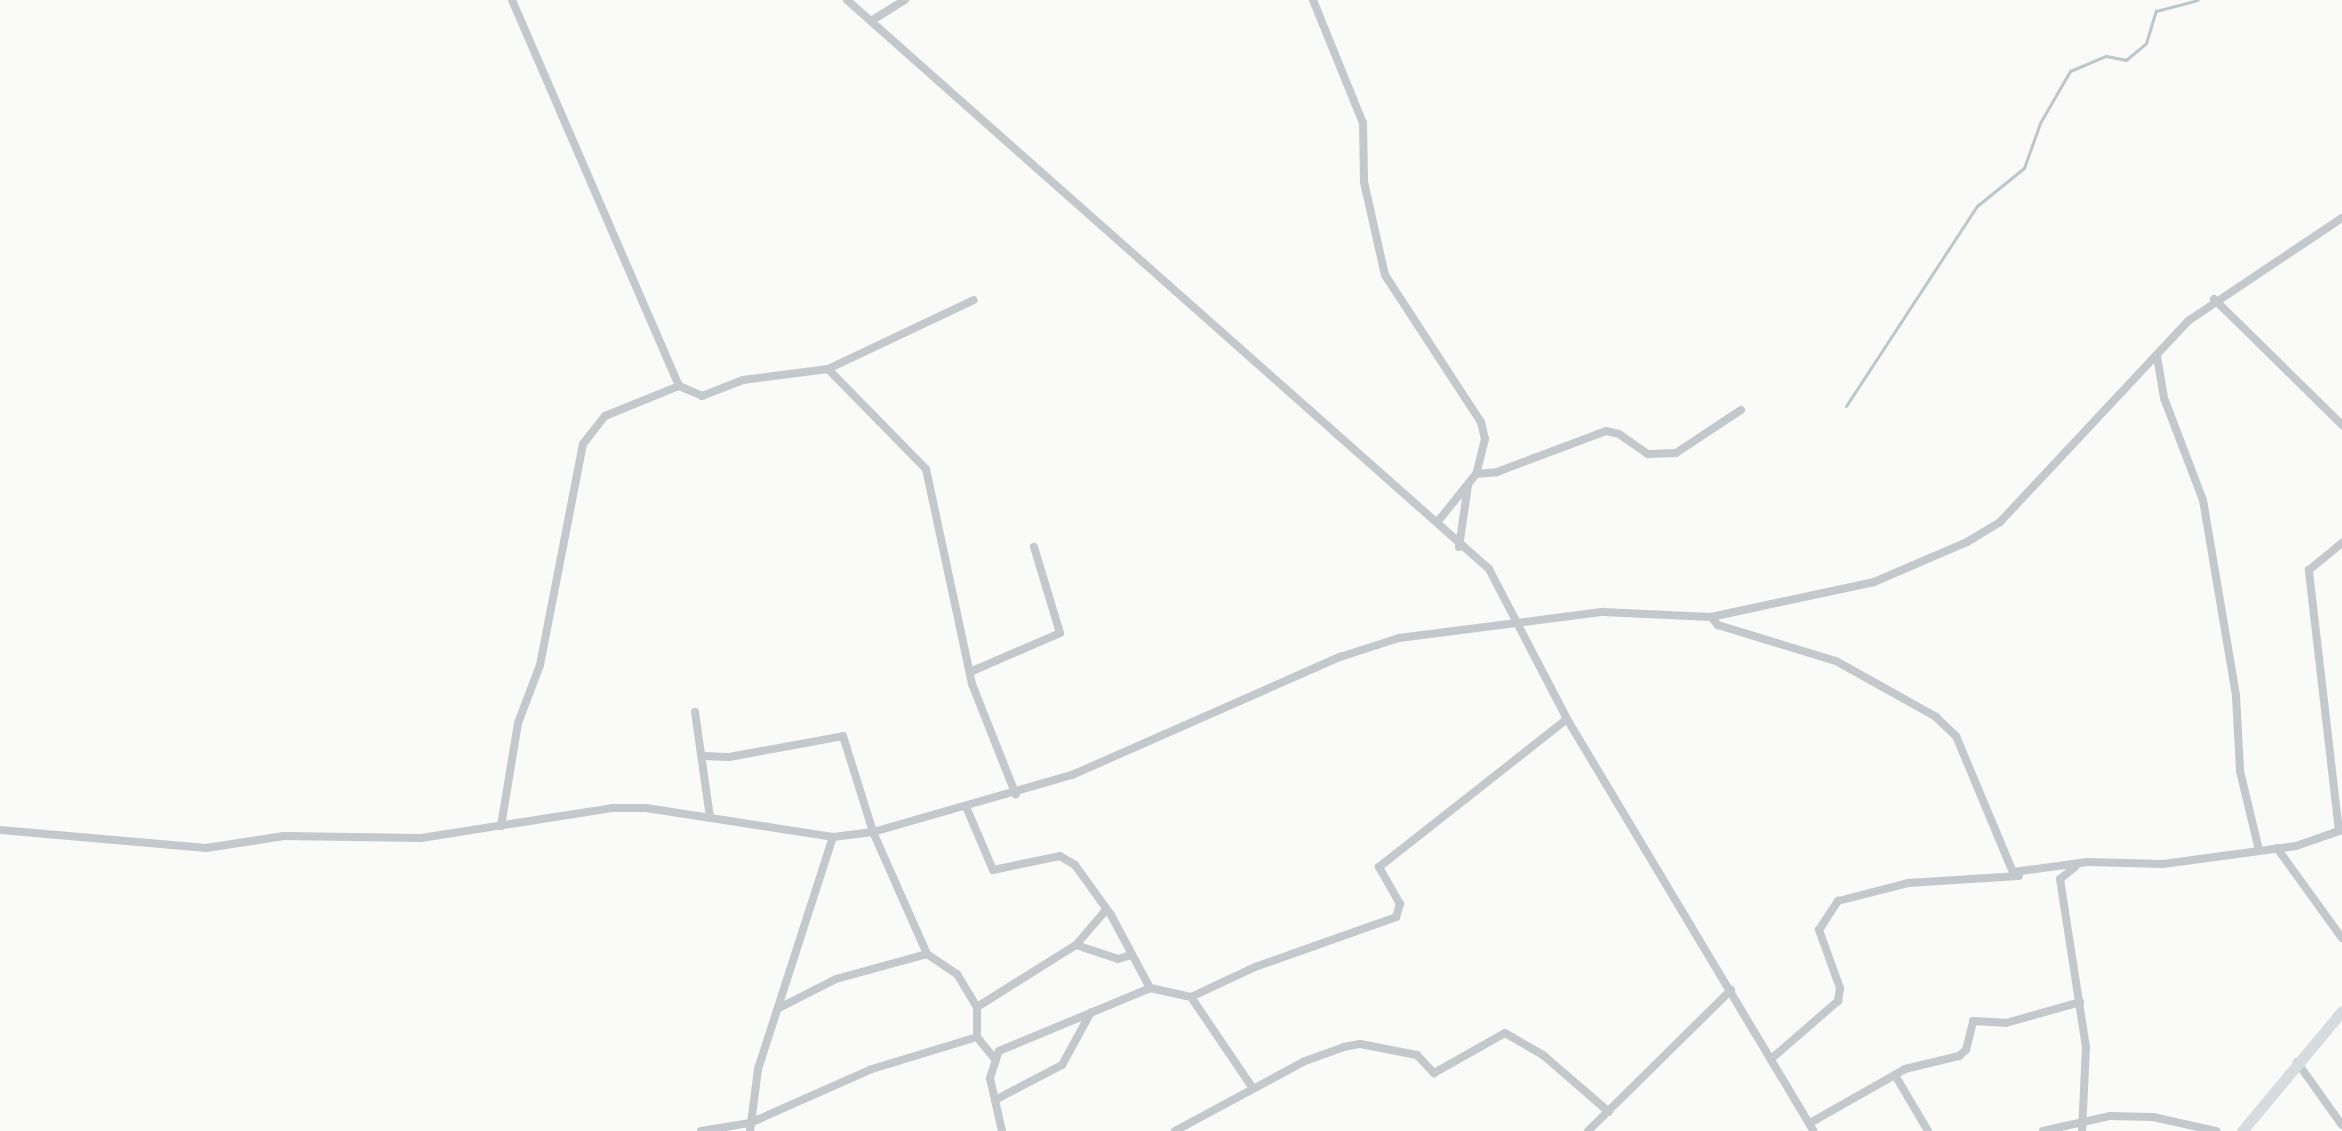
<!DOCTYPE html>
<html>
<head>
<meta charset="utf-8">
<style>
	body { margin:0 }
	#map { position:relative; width:2342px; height:1131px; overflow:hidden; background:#fafaf8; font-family:"Archivo Narrow",sans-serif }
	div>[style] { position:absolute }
	.stream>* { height:3px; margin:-1.5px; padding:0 1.5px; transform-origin:1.5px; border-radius:1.5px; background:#bbc7cb }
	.street>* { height:8px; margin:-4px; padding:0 4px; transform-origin:4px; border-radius:4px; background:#c3c8cc }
	.secondary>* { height:11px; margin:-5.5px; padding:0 5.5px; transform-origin:5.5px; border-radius:5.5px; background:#d6dbdf }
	span { translate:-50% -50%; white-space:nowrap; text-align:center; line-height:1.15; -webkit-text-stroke:8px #fff; paint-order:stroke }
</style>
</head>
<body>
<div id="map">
	<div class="stream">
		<i style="left:1846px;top:406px;width:239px;rotate:-56.8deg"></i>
		<i style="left:1977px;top:206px;width:60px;rotate:-39deg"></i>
		<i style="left:2024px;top:168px;width:48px;rotate:-70.4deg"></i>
		<i style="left:2040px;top:123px;width:60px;rotate:-60deg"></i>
		<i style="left:2070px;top:71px;width:39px;rotate:-23deg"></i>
		<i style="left:2106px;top:56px;width:20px;rotate:11deg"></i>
		<i style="left:2126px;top:60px;width:26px;rotate:-40deg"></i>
		<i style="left:2146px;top:43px;width:34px;rotate:-73deg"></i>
		<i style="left:2156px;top:11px;width:43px;rotate:-14.7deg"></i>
	</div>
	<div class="street">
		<i style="left:512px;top:0;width:421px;rotate:66.6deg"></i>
		<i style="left:847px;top:0;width:858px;rotate:41.55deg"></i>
		<i style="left:1489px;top:569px;width:169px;rotate:62.5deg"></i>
		<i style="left:1567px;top:719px;width:480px;rotate:59.1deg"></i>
		<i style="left:1313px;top:0;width:133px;rotate:67.9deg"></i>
		<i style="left:1363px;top:123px;width:59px;rotate:89deg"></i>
		<i style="left:1364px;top:182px;width:95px;rotate:77.3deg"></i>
		<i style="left:1385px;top:275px;width:176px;rotate:56.9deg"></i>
		<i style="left:1481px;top:422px;width:17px;rotate:77deg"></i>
		<i style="left:1485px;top:439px;width:36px;rotate:104deg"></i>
		<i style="left:1476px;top:474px;width:59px;rotate:128.8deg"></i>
		<i style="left:871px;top:21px;width:40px;rotate:-32deg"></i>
		<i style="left:2214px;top:299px;width:180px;rotate:44.5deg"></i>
		<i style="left:2157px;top:356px;width:43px;rotate:80.5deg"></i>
		<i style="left:2164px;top:398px;width:109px;rotate:69.1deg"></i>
		<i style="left:2203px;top:500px;width:199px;rotate:80.4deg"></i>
		<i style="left:2236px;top:696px;width:75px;rotate:86.9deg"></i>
		<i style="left:2240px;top:771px;width:81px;rotate:76.5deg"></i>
		<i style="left:828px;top:369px;width:140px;rotate:45.6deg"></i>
		<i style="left:926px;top:469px;width:220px;rotate:77.9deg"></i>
		<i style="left:972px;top:684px;width:119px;rotate:68.4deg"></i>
		<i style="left:1476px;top:474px;width:21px;rotate:-5deg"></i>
		<i style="left:1497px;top:472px;width:116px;rotate:-20.6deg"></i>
		<i style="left:1606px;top:431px;width:13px;rotate:13deg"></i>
		<i style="left:1619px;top:434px;width:35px;rotate:35deg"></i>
		<i style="left:1648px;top:454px;width:28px;rotate:-2deg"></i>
		<i style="left:1676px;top:453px;width:78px;rotate:-33.5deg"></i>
		<i style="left:1459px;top:547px;width:63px;rotate:-81.7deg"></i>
		<i style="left:1711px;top:617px;width:11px;rotate:49deg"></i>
		<i style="left:1718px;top:625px;width:123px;rotate:17deg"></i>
		<i style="left:1836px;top:661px;width:115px;rotate:29.2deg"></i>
		<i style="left:1936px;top:717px;width:28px;rotate:44deg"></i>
		<i style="left:1956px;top:736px;width:147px;rotate:67.3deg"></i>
		<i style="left:2013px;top:872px;width:75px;rotate:-7.7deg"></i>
		<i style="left:2087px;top:862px;width:76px;rotate:1.5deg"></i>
		<i style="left:2163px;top:864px;width:134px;rotate:-7.7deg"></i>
		<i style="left:2296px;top:846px;width:49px;rotate:-19.2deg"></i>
		<i style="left:970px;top:672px;width:98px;rotate:-23.4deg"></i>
		<i style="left:1060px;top:633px;width:90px;rotate:-106.8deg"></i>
		<i style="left:695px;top:712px;width:107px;rotate:81.9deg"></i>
		<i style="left:703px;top:756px;width:26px;rotate:2deg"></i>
		<i style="left:729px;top:757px;width:116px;rotate:-10.4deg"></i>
		<i style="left:843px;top:736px;width:101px;rotate:72.6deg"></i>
		<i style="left:873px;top:832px;width:133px;rotate:66.1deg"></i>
		<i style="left:927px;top:954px;width:36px;rotate:34deg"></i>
		<i style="left:957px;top:974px;width:39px;rotate:59deg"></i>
		<i style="left:977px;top:1007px;width:30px;rotate:90deg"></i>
		<i style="left:977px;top:1037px;width:26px;rotate:51deg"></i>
		<i style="left:967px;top:809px;width:66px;rotate:66.9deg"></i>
		<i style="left:993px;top:870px;width:68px;rotate:-11.8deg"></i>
		<i style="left:1060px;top:856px;width:17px;rotate:31deg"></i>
		<i style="left:1075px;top:865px;width:62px;rotate:54.2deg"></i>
		<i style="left:1111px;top:915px;width:83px;rotate:61.9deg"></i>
		<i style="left:501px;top:826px;width:104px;rotate:-80.6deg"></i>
		<i style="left:518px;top:723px;width:62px;rotate:-69.2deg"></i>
		<i style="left:540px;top:665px;width:225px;rotate:-79deg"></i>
		<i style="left:583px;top:444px;width:36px;rotate:-52deg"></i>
		<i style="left:605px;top:416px;width:80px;rotate:-22.1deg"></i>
		<i style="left:679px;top:386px;width:25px;rotate:23deg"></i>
		<i style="left:702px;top:396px;width:44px;rotate:-21.3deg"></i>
		<i style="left:743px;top:380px;width:86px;rotate:-7.4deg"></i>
		<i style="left:828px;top:369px;width:161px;rotate:-25.3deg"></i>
		<i style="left:0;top:830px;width:207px;rotate:5deg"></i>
		<i style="left:206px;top:848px;width:79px;rotate:-8.7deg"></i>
		<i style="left:284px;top:836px;width:137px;rotate:0.8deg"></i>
		<i style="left:421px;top:838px;width:193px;rotate:-8.9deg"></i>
		<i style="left:612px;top:808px;width:34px"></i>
		<i style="left:646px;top:808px;width:189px;rotate:8.8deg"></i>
		<i style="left:833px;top:837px;width:40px;rotate:-7.1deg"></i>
		<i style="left:873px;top:832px;width:207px;rotate:-16deg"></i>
		<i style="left:1072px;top:775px;width:293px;rotate:-23.8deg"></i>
		<i style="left:1340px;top:657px;width:62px;rotate:-17.9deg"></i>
		<i style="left:1399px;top:638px;width:206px;rotate:-7.3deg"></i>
		<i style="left:1603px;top:612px;width:108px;rotate:2.7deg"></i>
		<i style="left:1711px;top:617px;width:167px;rotate:-12.1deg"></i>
		<i style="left:1874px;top:582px;width:101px;rotate:-23.3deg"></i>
		<i style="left:1967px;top:542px;width:39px;rotate:-31deg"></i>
		<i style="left:2000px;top:522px;width:275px;rotate:-46.9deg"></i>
		<i style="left:2188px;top:321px;width:185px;rotate:-33.8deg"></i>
		<i style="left:2339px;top:831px;width:263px;rotate:-96.6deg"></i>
		<i style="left:2309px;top:570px;width:43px;rotate:-39.3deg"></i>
		<i style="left:2277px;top:848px;width:111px;rotate:54.2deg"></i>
		<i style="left:2075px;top:867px;width:19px;rotate:141deg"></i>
		<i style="left:2060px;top:879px;width:170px;rotate:81.2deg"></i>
		<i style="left:2086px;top:1047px;width:84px;rotate:92.7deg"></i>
		<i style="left:1076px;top:945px;width:44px;rotate:18.4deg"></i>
		<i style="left:1118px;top:959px;width:14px;rotate:-17deg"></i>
		<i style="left:1191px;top:997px;width:109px;rotate:55.9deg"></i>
		<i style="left:977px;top:1007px;width:117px;rotate:-32.1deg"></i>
		<i style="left:1076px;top:945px;width:45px;rotate:-49.5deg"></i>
		<i style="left:779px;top:1008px;width:64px;rotate:-27deg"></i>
		<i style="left:836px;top:979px;width:94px;rotate:-15.4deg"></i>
		<i style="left:1771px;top:1059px;width:89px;rotate:-40.9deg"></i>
		<i style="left:1838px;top:1001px;width:13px;rotate:-81deg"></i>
		<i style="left:1840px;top:988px;width:62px;rotate:-109.9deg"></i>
		<i style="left:1819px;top:930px;width:35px;rotate:-57deg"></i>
		<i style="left:1838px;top:901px;width:72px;rotate:-14.4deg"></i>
		<i style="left:1908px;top:883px;width:111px;rotate:-3.6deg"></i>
		<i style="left:2297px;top:1062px;width:77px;rotate:54.5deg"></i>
		<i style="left:1895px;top:1075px;width:65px;rotate:59.5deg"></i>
		<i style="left:995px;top:1100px;width:76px;rotate:-27.6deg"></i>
		<i style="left:1062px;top:1065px;width:60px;rotate:-61.3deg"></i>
		<i style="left:1810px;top:1123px;width:109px;rotate:-29.6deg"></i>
		<i style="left:1905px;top:1069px;width:56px;rotate:-13.5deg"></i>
		<i style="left:1959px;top:1056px;width:9px;rotate:-41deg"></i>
		<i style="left:1966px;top:1050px;width:30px;rotate:-76deg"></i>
		<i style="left:1973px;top:1021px;width:33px;rotate:3deg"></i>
		<i style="left:2006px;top:1023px;width:77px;rotate:-15.8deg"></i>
		<i style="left:701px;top:1131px;width:50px;rotate:-9.3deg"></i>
		<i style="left:750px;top:1123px;width:133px;rotate:-23.9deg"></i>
		<i style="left:872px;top:1069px;width:110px;rotate:-16.9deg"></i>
		<i style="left:750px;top:1131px;width:63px;rotate:-82.6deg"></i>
		<i style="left:758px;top:1069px;width:244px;rotate:-72.1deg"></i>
		<i style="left:1002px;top:1131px;width:54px;rotate:-102.8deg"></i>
		<i style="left:990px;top:1078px;width:28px;rotate:-72deg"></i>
		<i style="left:999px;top:1051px;width:164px;rotate:-22.6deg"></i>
		<i style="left:1150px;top:988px;width:42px;rotate:12.4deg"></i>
		<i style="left:1191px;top:997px;width:71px;rotate:-25.1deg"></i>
		<i style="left:1255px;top:967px;width:150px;rotate:-19.5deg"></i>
		<i style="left:1396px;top:917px;width:14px;rotate:-73deg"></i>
		<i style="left:1400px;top:904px;width:43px;rotate:-119.6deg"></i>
		<i style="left:1379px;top:867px;width:239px;rotate:-38.2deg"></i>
		<i style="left:1175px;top:1131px;width:148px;rotate:-28.3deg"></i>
		<i style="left:1305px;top:1061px;width:41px;rotate:-19.7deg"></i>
		<i style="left:1344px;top:1047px;width:16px;rotate:-11deg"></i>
		<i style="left:1360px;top:1044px;width:58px;rotate:10.9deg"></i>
		<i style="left:1417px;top:1055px;width:25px;rotate:47deg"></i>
		<i style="left:1434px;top:1073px;width:81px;rotate:-29.4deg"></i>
		<i style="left:1505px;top:1033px;width:44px;rotate:30.1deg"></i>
		<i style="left:1543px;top:1055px;width:87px;rotate:40.8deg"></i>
		<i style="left:1588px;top:1131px;width:201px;rotate:-44.6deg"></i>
		<i style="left:2043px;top:1131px;width:69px;rotate:-12.6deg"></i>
		<i style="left:2110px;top:1116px;width:43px;rotate:1.3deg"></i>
		<i style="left:2153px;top:1117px;width:65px;rotate:12.5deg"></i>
	</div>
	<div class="secondary">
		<i style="left:2242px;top:1131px;width:156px;rotate:-50.2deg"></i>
	</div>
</div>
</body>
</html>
